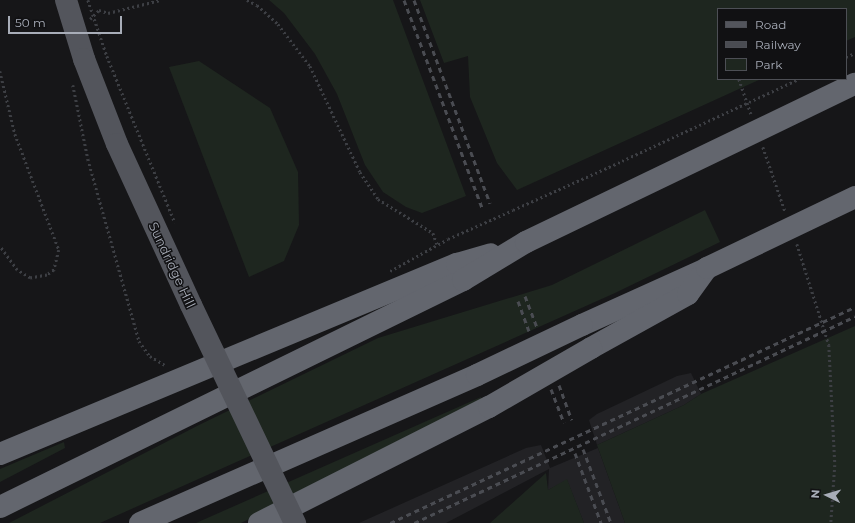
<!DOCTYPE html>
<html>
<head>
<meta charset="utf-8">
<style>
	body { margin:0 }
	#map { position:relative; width:855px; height:523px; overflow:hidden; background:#161618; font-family:Montserrat,sans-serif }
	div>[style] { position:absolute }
	.built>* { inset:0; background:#222225 }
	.green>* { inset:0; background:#1e261f }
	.path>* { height:2.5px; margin-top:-1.25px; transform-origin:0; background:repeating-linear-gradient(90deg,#3d3f44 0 2px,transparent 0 5px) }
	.primary>* { height:22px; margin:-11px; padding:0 11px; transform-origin:11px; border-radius:11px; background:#53555c }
	.highway>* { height:22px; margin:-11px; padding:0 11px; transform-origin:11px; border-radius:11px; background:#63666e }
	.rail>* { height:3px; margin-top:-1.5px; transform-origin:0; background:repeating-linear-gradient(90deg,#4a4c52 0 5px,transparent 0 9px) }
	.path-bridge>* { height:2.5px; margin-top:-1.25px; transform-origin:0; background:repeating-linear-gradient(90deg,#3d3f44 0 2px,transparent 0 5px) }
	.primary-bridge>* { height:22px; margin:-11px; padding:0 11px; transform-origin:11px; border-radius:11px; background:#53555c }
	.highway-bridge>* { height:22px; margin:-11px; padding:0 11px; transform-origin:11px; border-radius:11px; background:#63666e }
	span { translate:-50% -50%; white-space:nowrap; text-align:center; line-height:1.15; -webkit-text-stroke:3px #111113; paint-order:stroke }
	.street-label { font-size:13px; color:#a8adb8 }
	.legend { position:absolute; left:717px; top:8px; width:130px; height:72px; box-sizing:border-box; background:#111113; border:1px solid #4d4f55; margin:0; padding:5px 7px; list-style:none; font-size:12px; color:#a8adb8 }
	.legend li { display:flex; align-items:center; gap:8px; height:20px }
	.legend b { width:20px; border:1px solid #4d4f55 }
	.north { position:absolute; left:807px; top:475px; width:40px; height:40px; -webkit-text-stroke:3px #111113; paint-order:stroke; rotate:275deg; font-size:11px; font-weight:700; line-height:16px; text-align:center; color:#a8adb8 }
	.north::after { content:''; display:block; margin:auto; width:14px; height:18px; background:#a8adb8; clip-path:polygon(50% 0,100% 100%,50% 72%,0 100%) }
	.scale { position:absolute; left:8px; top:16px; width:114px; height:18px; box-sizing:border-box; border:2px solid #a8adb8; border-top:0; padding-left:5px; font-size:12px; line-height:14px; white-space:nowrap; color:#a8adb8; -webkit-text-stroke:3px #111113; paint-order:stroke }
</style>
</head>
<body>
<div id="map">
	<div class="built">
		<i style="clip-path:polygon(691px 373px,701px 394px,684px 405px,597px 445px,589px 420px,597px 414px,677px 376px)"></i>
		<i style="clip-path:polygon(541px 445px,550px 468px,598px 448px,625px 523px,584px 523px,567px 480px,548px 490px,549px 469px,446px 523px,359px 523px,526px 448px)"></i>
	</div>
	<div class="green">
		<i style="clip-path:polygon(269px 0,393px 0,466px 196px,422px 213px,406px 207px,383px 192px,365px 165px,337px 94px,315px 54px,284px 13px)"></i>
		<i style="clip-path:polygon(420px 0,855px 0,855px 37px,846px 41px,846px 9px,718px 9px,718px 79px,761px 79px,517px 190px,497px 163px,470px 97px,468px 56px,444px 63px)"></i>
		<i style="clip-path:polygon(199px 61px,270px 108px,298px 172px,299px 225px,284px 261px,249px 277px,169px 67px)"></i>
		<i style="clip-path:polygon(705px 210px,720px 242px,615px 293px,100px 523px,9px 523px,199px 425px,378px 338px,552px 285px)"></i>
		<i style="clip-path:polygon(855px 326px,855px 523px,625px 523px,597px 445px,684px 405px,701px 394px)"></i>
		<i style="clip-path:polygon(481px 397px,483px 402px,241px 523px,196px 523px)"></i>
		<i style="clip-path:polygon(64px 442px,65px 448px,0 482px,0 469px)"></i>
		<i style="clip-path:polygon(546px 473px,548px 490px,567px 479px,584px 523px,490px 523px)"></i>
	</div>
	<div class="path">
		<i style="left:88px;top:0;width:59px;rotate:71.3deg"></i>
		<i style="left:107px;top:56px;width:180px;rotate:67.8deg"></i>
		<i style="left:247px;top:0;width:11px;rotate:27deg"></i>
		<i style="left:257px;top:5px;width:28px;rotate:42deg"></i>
		<i style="left:278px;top:24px;width:53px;rotate:52.7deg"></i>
		<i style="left:310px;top:66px;width:117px;rotate:64.7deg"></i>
		<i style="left:360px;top:172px;width:32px;rotate:56deg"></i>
		<i style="left:378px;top:199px;width:65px;rotate:31.7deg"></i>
		<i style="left:433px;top:233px;width:12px;rotate:70deg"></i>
		<i style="left:90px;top:19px;width:13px;rotate:-45deg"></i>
		<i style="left:99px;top:10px;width:9px;rotate:18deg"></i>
		<i style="left:108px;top:13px;width:54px;rotate:-14deg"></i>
		<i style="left:846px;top:57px;width:10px;rotate:-24deg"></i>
		<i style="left:0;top:71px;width:65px;rotate:76.6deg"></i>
		<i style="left:15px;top:134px;width:124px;rotate:69.2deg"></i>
		<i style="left:59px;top:250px;width:21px;rotate:104deg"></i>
		<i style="left:54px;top:270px;width:9px;rotate:144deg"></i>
		<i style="left:47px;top:275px;width:17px;rotate:170deg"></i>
		<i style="left:30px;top:278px;width:15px;rotate:-148deg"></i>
		<i style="left:17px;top:270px;width:29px;rotate:-126deg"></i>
		<i style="left:739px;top:79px;width:37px;rotate:71deg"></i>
		<i style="left:73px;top:85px;width:76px;rotate:78.5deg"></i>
		<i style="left:88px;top:159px;width:189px;rotate:74.3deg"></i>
		<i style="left:139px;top:341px;width:19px;rotate:54deg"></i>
		<i style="left:150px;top:356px;width:17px;rotate:31deg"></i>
		<i style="left:763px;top:147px;width:68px;rotate:71deg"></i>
		<i style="left:513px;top:210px;width:120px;rotate:-24.2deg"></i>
		<i style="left:797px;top:244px;width:106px;rotate:72.4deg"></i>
		<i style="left:829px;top:345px;width:120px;rotate:87.1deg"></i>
		<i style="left:835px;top:465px;width:58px;rotate:93.9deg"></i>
		<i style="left:390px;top:271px;width:66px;rotate:-28.9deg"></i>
	</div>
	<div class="primary">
		<i style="left:66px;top:0;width:62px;rotate:73deg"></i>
		<i style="left:84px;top:59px;width:91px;rotate:68.8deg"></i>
		<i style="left:117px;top:144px;width:177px;rotate:65.3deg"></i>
	</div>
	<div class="highway">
		<i style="left:582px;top:325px;width:136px;rotate:-24.3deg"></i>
		<i style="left:591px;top:348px;width:111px;rotate:-29.1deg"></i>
		<i style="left:688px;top:294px;width:32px;rotate:-54deg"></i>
		<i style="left:0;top:454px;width:495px;rotate:-22.6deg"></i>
		<i style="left:0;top:507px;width:516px;rotate:-26.12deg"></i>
		<i style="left:140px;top:523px;width:368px;rotate:-23.7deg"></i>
		<i style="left:259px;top:523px;width:258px;rotate:-26.8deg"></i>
	</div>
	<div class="rail">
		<i style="left:404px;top:0;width:221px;rotate:69.4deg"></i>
		<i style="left:414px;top:0;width:217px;rotate:69.5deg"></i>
		<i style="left:525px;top:296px;width:34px;rotate:69deg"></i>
		<i style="left:518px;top:301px;width:32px;rotate:70deg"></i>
		<i style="left:559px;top:385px;width:37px;rotate:70deg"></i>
		<i style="left:551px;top:389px;width:36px;rotate:69deg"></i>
		<i style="left:583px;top:449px;width:79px;rotate:69.3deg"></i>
		<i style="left:575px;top:453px;width:75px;rotate:69.6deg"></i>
		<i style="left:390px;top:523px;width:513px;rotate:-24.92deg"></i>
		<i style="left:414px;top:523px;width:487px;rotate:-25.1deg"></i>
	</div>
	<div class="path-bridge">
		<i style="left:622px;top:161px;width:195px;rotate:-24.9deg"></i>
		<i style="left:448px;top:239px;width:71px;rotate:-24deg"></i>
	</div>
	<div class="primary-bridge">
		<i style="left:191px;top:305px;width:242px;rotate:64.5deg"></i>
	</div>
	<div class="highway-bridge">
		<i style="left:457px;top:264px;width:35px;rotate:-16deg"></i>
		<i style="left:707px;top:268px;width:164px;rotate:-25.6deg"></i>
		<i style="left:463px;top:280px;width:74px;rotate:-31.1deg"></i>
		<i style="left:526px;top:242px;width:365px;rotate:-25.7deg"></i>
		<i style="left:477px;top:375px;width:116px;rotate:-25.5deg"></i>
		<i style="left:489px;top:407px;width:118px;rotate:-30deg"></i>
	</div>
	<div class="street-label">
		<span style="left:172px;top:265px;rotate:65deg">Sundridge Hill</span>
	</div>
	<ul class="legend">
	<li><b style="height:5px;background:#53555c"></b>Road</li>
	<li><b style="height:5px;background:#4a4c52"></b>Railway</li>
	<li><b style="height:11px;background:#1e261f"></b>Park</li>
	</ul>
	<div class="north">N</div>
	<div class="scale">50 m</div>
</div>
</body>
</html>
